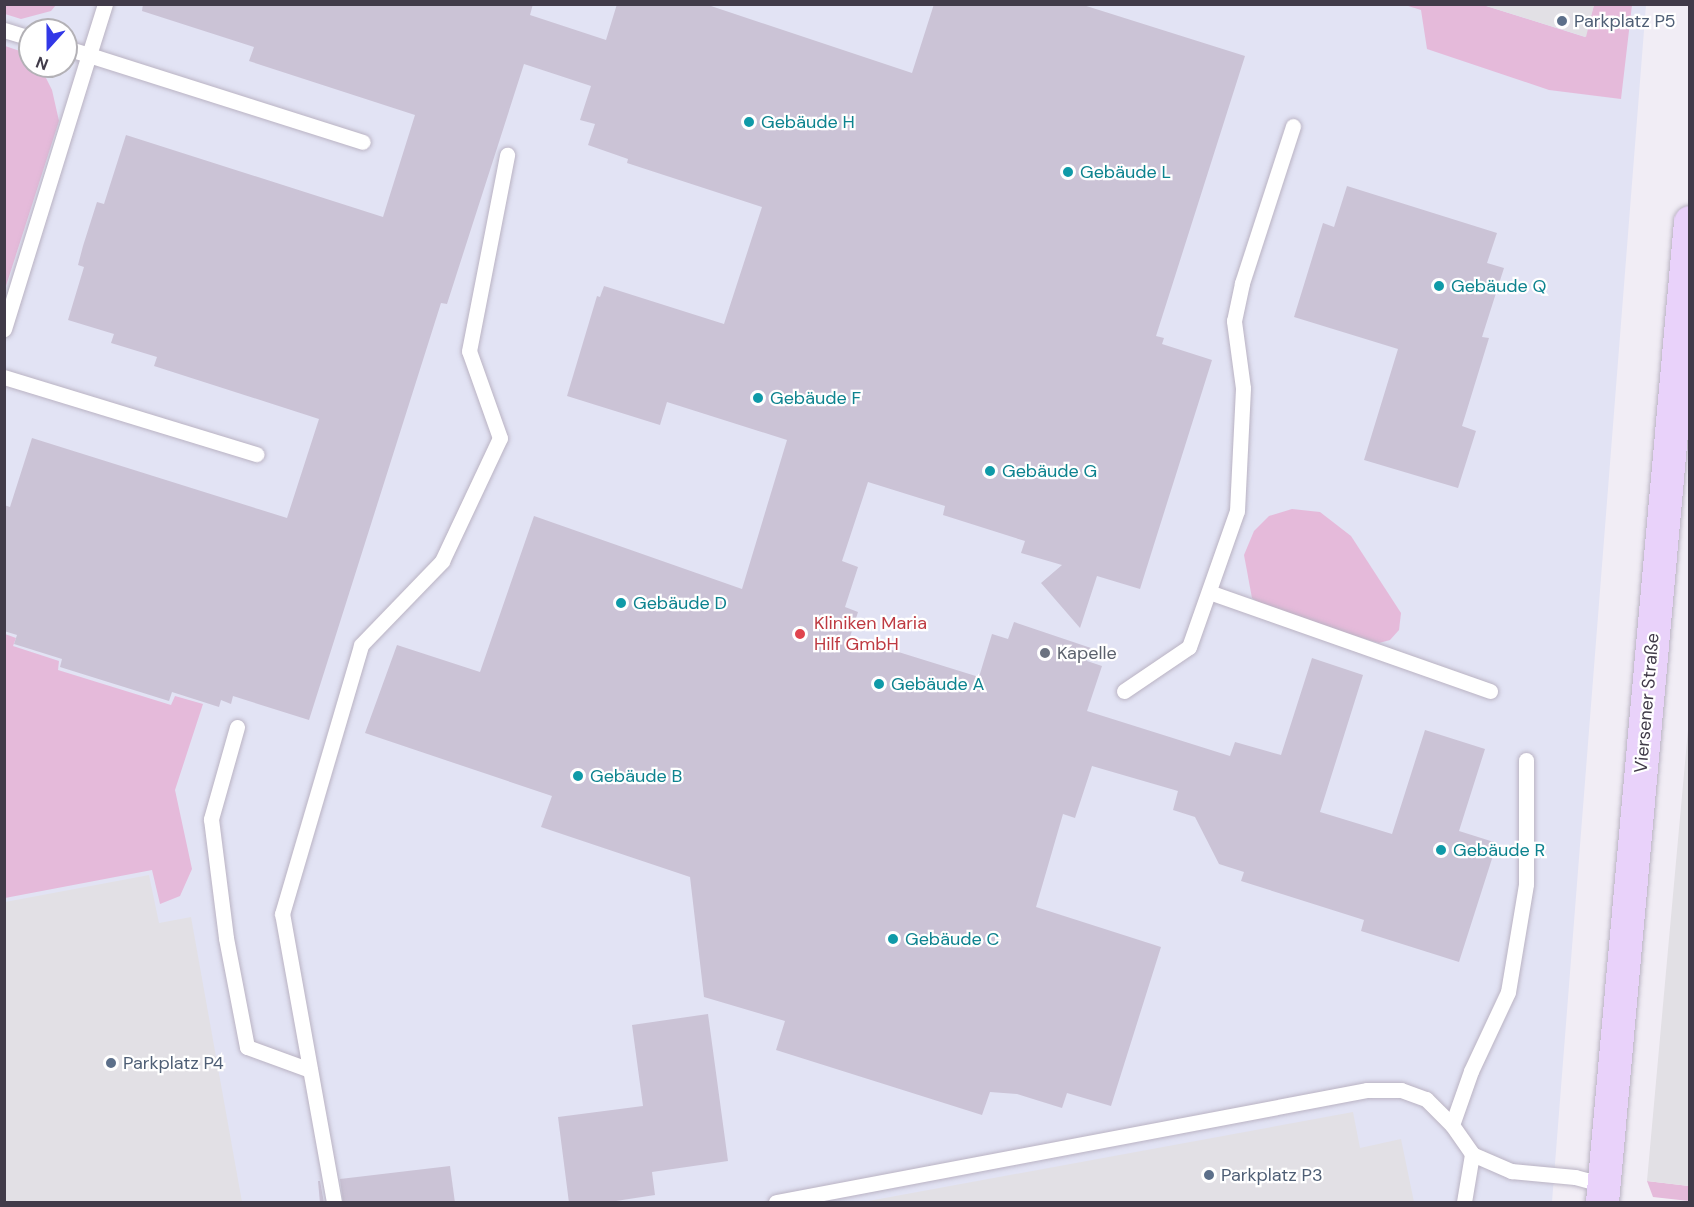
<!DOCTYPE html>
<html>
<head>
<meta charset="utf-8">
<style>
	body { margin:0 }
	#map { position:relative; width:1694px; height:1207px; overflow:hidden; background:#f1edf5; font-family:"DM Sans",sans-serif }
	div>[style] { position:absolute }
	.medical>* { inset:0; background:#e2e3f4 }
	.green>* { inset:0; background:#e5bada }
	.parking>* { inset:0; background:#e2e0e5 }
	.building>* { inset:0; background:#cbc3d6 }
	.roads { filter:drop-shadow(0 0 2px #bab3c3) drop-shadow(0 0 2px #bab3c3) }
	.service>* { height:15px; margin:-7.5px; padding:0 7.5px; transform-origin:7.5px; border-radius:7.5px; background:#fff }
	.secondary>* { height:33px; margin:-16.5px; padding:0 16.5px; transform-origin:16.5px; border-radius:16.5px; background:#e9d2fa }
	.dots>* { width:16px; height:16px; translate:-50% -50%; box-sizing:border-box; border:3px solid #fff; border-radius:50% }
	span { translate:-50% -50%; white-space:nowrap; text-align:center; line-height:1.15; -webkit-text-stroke:4.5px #fff; paint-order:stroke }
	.service-label { font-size:18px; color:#4e5e75 }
	.left { translate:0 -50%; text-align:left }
	.culture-label { font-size:18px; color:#0d838f }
	.health-label { font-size:18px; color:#be3a42 }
	.worship-label { font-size:18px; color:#5b616d }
	.street-label { font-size:18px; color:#413b49 }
	.frame { position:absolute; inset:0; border:6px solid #413b49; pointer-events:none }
	.north { position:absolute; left:18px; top:18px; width:60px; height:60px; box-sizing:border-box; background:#fff; border:2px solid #b3b1b6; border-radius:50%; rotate:201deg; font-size:16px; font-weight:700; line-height:24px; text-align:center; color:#413b49 }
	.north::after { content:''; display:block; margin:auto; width:21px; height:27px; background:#3238e7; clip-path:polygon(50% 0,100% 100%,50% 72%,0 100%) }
</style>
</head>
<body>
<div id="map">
	<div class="medical">
		<i style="clip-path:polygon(evenodd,5px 5px,1646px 5px,1552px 1202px,5px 1202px,5px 5px,30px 30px,66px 30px,66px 66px,30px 66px,30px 30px)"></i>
	</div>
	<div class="green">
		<i style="clip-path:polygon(5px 4px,56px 4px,56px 5px,51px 11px,21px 19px,5px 14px)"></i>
		<i style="clip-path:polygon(1405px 5px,1483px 5px,1585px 37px,1594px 5px,1632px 5px,1621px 99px,1549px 90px,1427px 49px,1421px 10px)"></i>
		<i style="clip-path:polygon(5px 46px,20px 51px,30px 58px,30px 66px,40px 66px,52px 90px,59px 121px,5px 289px)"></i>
		<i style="clip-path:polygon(1292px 509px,1320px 512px,1351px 536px,1401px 613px,1399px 630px,1390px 640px,1379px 643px,1271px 611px,1252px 598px,1244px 555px,1254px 531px,1269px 516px)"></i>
		<i style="clip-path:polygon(5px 634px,16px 638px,13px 646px,59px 661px,58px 670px,171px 705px,175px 696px,203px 704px,175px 790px,192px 869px,180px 896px,160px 904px,152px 870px,5px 898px)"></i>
		<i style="clip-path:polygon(1647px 1181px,1689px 1186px,1689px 1201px,1653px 1197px)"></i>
	</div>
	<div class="parking">
		<i style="clip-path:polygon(1483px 5px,1594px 5px,1586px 37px)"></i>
		<i style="clip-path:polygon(1689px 719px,1690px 1186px,1689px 1186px,1647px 1181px)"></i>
		<i style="clip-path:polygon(149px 875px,159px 923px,191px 917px,242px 1202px,5px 1202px,5px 902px)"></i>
		<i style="clip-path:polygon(1353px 1112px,1360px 1148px,1401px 1139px,1414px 1202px,863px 1202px)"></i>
	</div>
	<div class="building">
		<i style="clip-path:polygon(143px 4px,533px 4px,530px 15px,606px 40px,617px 4px,705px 4px,912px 73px,934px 4px,1080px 4px,1245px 56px,1156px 336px,1164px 338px,1162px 344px,1212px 360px,1140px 589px,1097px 576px,1080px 628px,1041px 583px,1062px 565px,1021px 553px,1025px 541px,943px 515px,945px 506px,868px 482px,842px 561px,858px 567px,845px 607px,858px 612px,850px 637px,979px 677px,992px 634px,1008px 639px,1014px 622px,1091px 648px,1087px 661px,1102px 666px,1087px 711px,1230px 756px,1235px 742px,1281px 755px,1312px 658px,1363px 675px,1320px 812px,1392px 834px,1425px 730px,1485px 749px,1459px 831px,1497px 843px,1459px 962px,1361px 931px,1364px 920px,1241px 881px,1244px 872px,1219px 864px,1195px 817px,1173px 810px,1178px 791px,1092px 766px,1075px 818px,1063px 814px,1036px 907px,1161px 947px,1111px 1106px,1067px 1093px,1062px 1108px,1017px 1094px,990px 1092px,982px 1115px,776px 1050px,785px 1021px,704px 997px,690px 877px,541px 827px,552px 796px,365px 733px,397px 645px,480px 672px,534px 516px,742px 589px,787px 440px,667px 402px,660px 425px,567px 396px,597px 296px,600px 297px,604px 286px,724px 324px,762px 207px,627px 163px,628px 159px,588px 145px,595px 124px,580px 120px,591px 86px,524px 64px,447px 304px,441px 303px,309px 720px,233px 696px,231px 704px,221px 700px,219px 707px,172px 692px,169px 701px,60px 667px,62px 659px,14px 644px,17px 635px,4px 631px,4px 505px,10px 507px,32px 438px,287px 518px,319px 419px,154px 366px,157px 357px,111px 343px,114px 334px,68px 320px,84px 267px,78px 265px,83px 246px,97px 202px,104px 204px,126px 135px,383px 217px,415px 115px,249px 61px,254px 47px,142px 11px)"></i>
		<i style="clip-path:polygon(1347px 186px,1497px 233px,1487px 263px,1504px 268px,1482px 337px,1489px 338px,1462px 426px,1476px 431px,1458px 488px,1364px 460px,1398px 349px,1294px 317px,1323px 223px,1334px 227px)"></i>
		<i style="clip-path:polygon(708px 1014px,728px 1161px,652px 1172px,655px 1195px,603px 1203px,569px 1203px,558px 1117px,643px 1106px,632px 1025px)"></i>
		<i style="clip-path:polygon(450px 1166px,455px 1203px,343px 1203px,340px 1179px)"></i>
		<i style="clip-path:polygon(318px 1181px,320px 1181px,324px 1203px,320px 1203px)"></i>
	</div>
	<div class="roads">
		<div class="service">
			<i style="left:105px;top:4px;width:53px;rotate:107.4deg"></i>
			<i style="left:89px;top:55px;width:287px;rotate:17.6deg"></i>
			<i style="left:4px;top:30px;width:27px;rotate:17deg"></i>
			<i style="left:4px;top:329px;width:287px;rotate:-72.8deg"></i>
			<i style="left:89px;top:55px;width:24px;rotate:-163deg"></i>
			<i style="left:4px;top:377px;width:264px;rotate:17deg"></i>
			<i style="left:1209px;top:592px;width:298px;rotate:19.4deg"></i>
			<i style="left:1124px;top:691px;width:78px;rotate:-34.1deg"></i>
			<i style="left:1189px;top:647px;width:144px;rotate:-70.6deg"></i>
			<i style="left:1237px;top:511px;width:123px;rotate:-87.2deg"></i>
			<i style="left:1243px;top:388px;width:68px;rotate:-97.7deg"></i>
			<i style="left:1234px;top:321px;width:39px;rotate:-78deg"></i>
			<i style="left:1242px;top:283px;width:165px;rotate:-72deg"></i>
			<i style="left:237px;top:727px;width:96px;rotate:105.8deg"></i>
			<i style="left:211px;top:819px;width:120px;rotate:82.8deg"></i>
			<i style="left:226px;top:938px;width:111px;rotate:79.1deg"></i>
			<i style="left:247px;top:1047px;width:67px;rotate:20.1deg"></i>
			<i style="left:1452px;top:1125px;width:57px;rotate:-70.6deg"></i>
			<i style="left:1471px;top:1071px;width:87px;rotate:-64.9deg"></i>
			<i style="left:1508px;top:992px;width:109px;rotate:-80.5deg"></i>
			<i style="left:1526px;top:884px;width:124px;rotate:-90deg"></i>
			<i style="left:334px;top:1202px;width:293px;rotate:-100.2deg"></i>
			<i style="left:282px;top:914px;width:280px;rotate:-73.6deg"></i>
			<i style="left:361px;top:645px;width:117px;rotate:-46deg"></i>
			<i style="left:442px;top:561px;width:136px;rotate:-64.8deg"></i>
			<i style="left:500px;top:438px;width:92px;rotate:-109.6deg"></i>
			<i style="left:469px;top:351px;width:200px;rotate:-79deg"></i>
			<i style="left:776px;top:1202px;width:602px;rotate:-10.73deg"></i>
			<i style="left:1367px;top:1090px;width:34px"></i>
			<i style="left:1401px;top:1090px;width:27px;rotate:20deg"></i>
			<i style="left:1426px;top:1099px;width:37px;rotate:45deg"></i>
			<i style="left:1452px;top:1125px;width:35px;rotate:55deg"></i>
			<i style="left:1472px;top:1154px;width:43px;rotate:23.6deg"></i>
			<i style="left:1511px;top:1171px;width:64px;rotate:5.4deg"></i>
			<i style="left:1575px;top:1177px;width:30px;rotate:15deg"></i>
			<i style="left:1464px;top:1202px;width:49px;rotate:-80.5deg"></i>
		</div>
		<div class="secondary">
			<i style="left:1602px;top:1202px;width:984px;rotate:-84.87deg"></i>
		</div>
	</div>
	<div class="dots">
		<i style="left:1562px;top:21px;background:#5c6f8a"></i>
		<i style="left:749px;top:122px;background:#0f9aa8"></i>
		<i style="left:1068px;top:172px;background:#0f9aa8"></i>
		<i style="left:1439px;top:286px;background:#0f9aa8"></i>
		<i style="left:758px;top:398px;background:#0f9aa8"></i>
		<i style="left:990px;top:471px;background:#0f9aa8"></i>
		<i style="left:621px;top:603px;background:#0f9aa8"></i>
		<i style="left:800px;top:634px;background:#e0444e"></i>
		<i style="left:1045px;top:653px;background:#6b7280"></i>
		<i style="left:879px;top:684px;background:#0f9aa8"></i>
		<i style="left:578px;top:776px;background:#0f9aa8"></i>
		<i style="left:1441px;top:850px;background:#0f9aa8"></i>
		<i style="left:893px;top:939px;background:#0f9aa8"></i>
		<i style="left:111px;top:1063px;background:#5c6f8a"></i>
		<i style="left:1209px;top:1175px;background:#5c6f8a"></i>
	</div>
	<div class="service-label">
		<span class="left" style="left:1574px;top:21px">Parkplatz P5</span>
		<span class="left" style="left:123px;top:1063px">Parkplatz P4</span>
		<span class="left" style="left:1221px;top:1175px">Parkplatz P3</span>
	</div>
	<div class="culture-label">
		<span class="left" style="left:761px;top:122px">Gebäude H</span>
		<span class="left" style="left:1080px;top:172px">Gebäude L</span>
		<span class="left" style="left:1451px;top:286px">Gebäude Q</span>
		<span class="left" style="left:770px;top:398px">Gebäude F</span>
		<span class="left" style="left:1002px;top:471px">Gebäude G</span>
		<span class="left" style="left:633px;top:603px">Gebäude D</span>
		<span class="left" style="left:891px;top:684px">Gebäude A</span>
		<span class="left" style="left:590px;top:776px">Gebäude B</span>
		<span class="left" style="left:1453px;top:850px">Gebäude R</span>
		<span class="left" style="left:905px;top:939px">Gebäude C</span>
	</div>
	<div class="health-label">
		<span class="left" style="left:814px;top:634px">Kliniken Maria<br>Hilf GmbH</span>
	</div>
	<div class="worship-label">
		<span class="left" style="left:1057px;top:653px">Kapelle</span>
	</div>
	<div class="street-label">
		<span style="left:1647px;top:703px;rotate:-85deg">Viersener Straße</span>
	</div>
	<div class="frame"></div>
	<div class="north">N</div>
</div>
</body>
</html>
